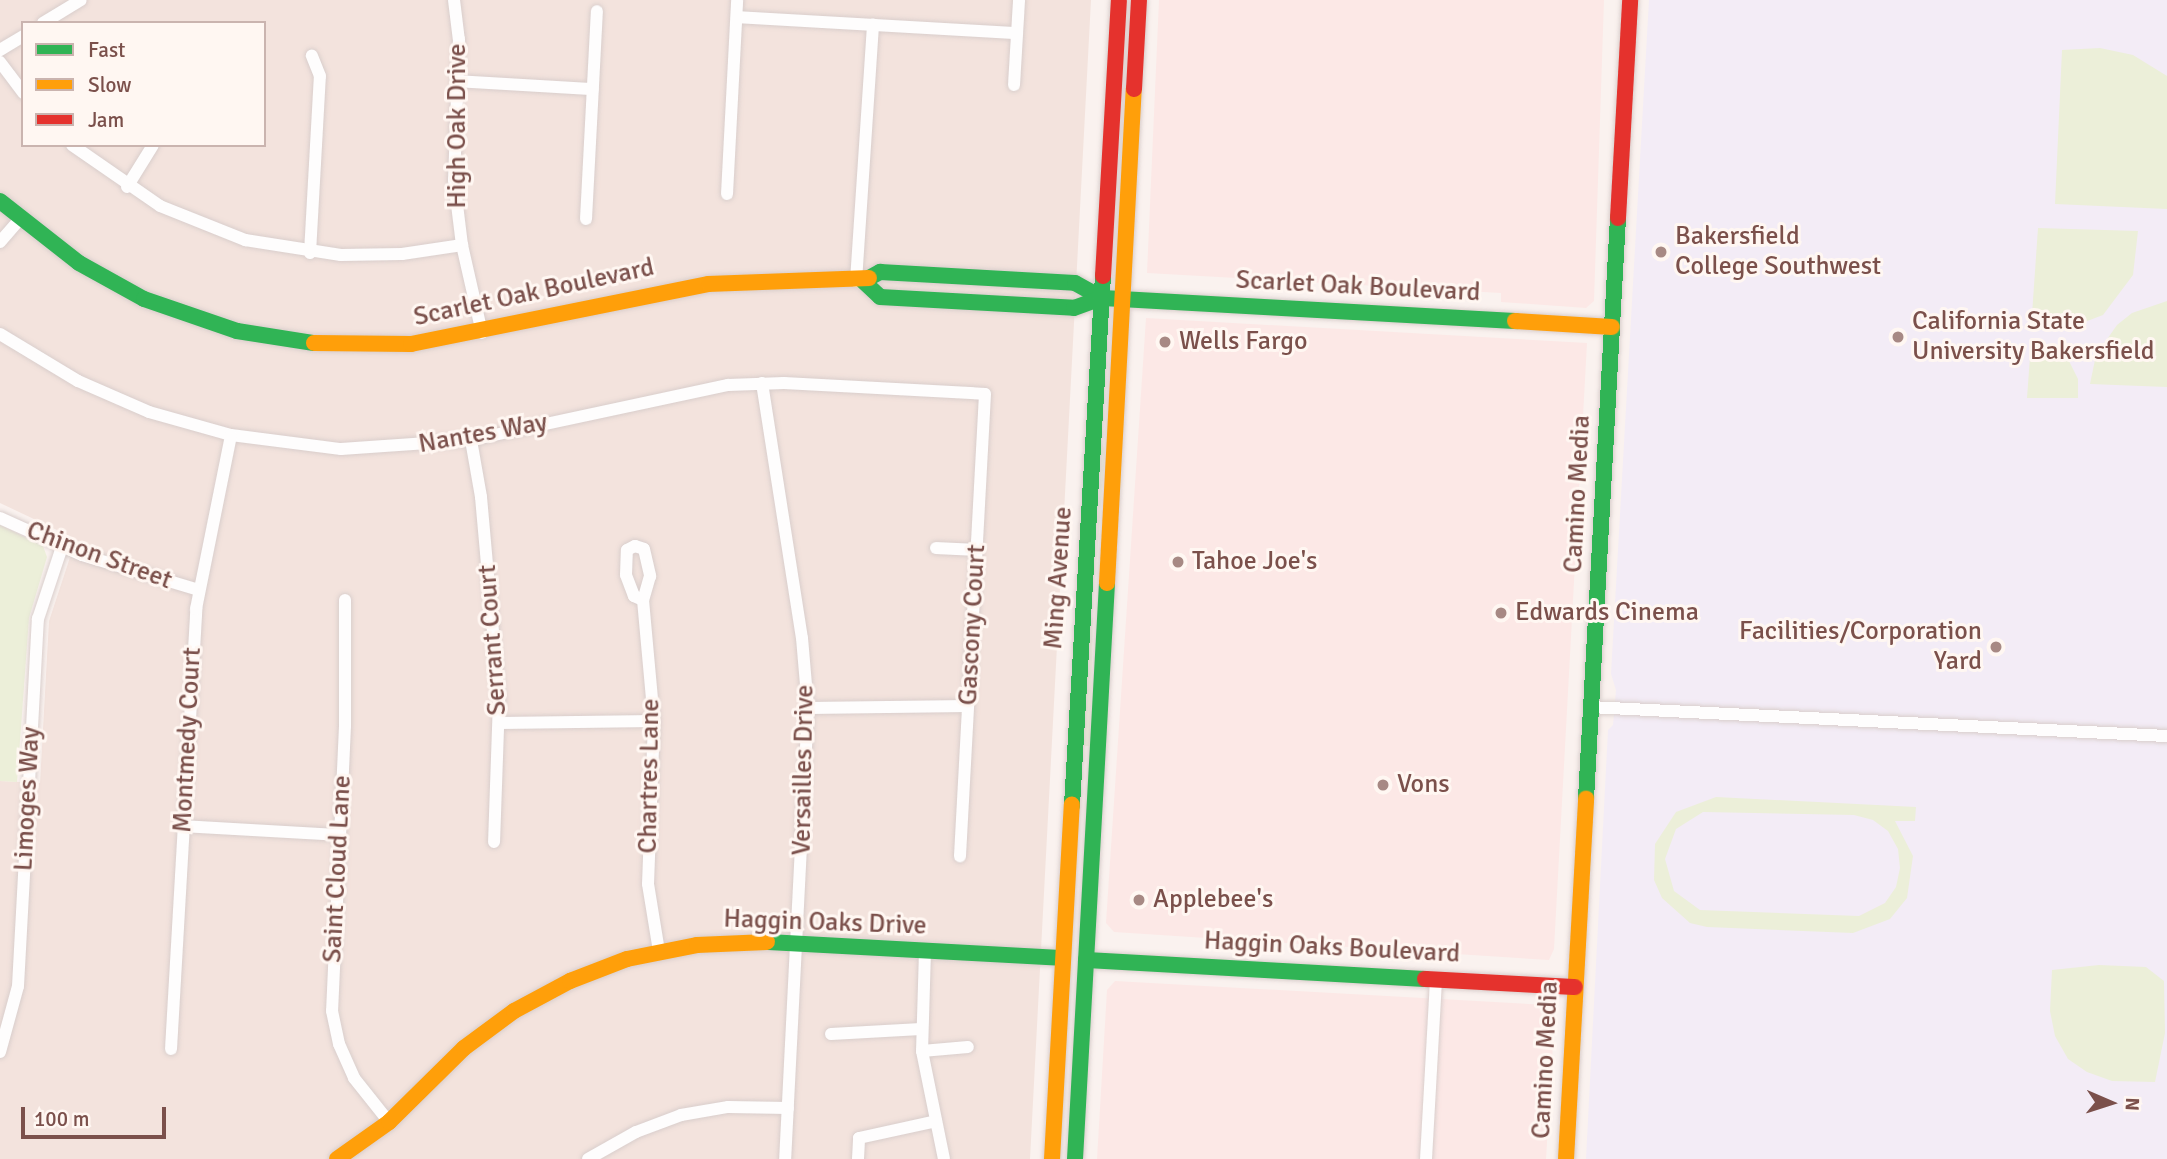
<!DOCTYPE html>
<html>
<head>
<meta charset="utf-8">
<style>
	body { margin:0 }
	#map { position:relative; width:2167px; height:1159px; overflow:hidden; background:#faf2ef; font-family:Signika,sans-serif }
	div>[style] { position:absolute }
	.residential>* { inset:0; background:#f3e3dd }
	.commercial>* { inset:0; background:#fce8e6 }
	.education>* { inset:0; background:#f3ecf6 }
	.green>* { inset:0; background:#ecefd9 }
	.roads { filter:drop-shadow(0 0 2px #d9cecc) drop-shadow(0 0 2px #d9cecc) }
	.street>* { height:12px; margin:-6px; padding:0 6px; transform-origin:6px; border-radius:6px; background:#fefdfd }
	.fast>* { height:16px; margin:-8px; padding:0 8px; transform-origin:8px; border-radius:8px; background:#30b455 }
	.slow>* { height:16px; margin:-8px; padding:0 8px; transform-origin:8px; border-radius:8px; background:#ff9f0a }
	.jam>* { height:16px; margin:-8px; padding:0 8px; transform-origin:8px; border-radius:8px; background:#e5322d }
	.dots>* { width:19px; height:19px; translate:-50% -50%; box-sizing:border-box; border:4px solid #fff7f2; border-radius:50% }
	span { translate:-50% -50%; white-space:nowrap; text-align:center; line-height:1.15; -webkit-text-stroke:6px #fff7f2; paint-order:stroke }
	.street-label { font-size:26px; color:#7b504b }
	.poi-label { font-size:26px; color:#7b504b }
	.left { translate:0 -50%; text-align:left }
	.right { translate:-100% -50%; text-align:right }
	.legend { position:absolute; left:21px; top:21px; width:245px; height:126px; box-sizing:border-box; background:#fff7f2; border:2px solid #cab4af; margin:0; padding:9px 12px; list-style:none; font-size:21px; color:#7b504b }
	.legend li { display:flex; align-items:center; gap:14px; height:35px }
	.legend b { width:35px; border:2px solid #cab4af }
	.north { position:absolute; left:2076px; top:1068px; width:70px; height:70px; -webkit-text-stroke:5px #fff7f2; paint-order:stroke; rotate:93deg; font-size:19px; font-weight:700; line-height:28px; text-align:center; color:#7b504b }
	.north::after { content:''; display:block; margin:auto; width:24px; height:32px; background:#7b504b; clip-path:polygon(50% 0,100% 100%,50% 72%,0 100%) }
	.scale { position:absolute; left:21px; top:1107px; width:145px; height:32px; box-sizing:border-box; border:4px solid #7b504b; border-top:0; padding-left:9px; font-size:21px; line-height:24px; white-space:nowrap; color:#7b504b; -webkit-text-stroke:5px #fff7f2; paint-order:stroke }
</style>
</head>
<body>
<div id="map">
	<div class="residential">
		<i style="clip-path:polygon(evenodd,0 0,1091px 0,1030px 1159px,0 1159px,0 781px,40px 783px,49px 621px,76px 539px,0 503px,0 0,23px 23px,264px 23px,264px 145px,23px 145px,23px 23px)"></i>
	</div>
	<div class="commercial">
		<i style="clip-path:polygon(1159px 0,1604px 0,1594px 301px,1586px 308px,1501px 302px,1501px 293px,1147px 273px)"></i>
		<i style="clip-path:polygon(1146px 318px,1587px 343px,1554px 949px,1549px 960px,1114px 932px,1106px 923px)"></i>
		<i style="clip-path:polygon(1115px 981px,1547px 1005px,1555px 1011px,1546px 1159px,1097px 1159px,1107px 990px)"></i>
	</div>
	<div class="education">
		<i style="clip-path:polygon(1649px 0,2167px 0,2167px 1159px,1586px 1159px,1608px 730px,1613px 725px,1616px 690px,1611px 674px)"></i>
	</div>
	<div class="green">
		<i style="clip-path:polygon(2100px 48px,2133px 55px,2167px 76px,2167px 209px,2055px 204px,2062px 50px)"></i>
		<i style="clip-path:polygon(2038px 228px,2138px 231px,2133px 275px,2103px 315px,2061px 331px,2031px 329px)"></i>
		<i style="clip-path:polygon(2167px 301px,2167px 387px,2090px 384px,2096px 355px,2117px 325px,2132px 313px)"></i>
		<i style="clip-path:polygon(2031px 343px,2049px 346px,2067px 357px,2078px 379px,2078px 398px,2027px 398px)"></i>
		<i style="clip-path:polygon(1100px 435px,1105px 453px,1096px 568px,1100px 479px,1097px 452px)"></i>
		<i style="clip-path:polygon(0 525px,43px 546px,47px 557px,29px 618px,17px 782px,0 781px)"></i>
		<i style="clip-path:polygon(1093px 617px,1090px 746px,1081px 746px,1088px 630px)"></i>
		<i style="clip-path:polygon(evenodd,1716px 797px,1916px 807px,1915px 821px,1895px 821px,1913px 856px,1907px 898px,1890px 919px,1853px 933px,1707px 927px,1690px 923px,1662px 898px,1654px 880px,1655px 844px,1676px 812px,1716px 797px,1703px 812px,1854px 815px,1873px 820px,1888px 831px,1898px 849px,1900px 868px,1896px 887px,1885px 903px,1859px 916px,1700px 910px,1674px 891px,1665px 859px,1676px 829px,1703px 812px)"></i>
		<i style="clip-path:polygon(2099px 965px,2146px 967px,2164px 981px,2165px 1033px,2155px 1082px,2112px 1081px,2087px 1072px,2068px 1059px,2055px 1036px,2050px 1011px,2052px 970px)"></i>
	</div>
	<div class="roads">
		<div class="street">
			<i style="left:454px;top:0;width:39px;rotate:83deg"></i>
			<i style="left:459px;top:39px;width:141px;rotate:92deg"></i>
			<i style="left:454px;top:180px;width:65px;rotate:83deg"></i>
			<i style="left:462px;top:245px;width:90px;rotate:77.2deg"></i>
			<i style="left:737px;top:17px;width:280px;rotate:3.3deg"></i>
			<i style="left:43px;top:23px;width:44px;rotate:-31.2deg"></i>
			<i style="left:0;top:50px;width:27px;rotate:-31deg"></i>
			<i style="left:0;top:62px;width:39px;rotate:53deg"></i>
			<i style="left:457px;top:81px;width:136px;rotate:3.4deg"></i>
			<i style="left:1014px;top:85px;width:85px;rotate:-86.6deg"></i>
			<i style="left:72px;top:145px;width:107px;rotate:34.7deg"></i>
			<i style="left:160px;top:206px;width:92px;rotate:21.8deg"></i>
			<i style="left:245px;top:240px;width:97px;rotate:8.9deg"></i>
			<i style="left:341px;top:255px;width:61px;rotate:-0.9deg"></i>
			<i style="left:402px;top:254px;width:61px;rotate:-8.5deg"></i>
			<i style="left:127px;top:187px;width:49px;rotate:-58.2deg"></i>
			<i style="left:727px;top:194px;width:194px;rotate:-87deg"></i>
			<i style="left:586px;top:219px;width:208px;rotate:-87deg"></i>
			<i style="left:0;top:242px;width:30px;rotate:-49deg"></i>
			<i style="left:310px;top:253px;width:177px;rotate:-86.8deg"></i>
			<i style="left:320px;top:76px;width:22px;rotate:-112deg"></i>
			<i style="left:856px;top:281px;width:257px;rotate:-86.2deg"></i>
			<i style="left:0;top:334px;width:91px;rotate:31.1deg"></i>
			<i style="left:78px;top:381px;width:77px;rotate:23.6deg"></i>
			<i style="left:149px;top:412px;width:85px;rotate:15.7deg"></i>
			<i style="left:231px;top:435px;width:111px;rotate:7.3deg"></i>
			<i style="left:341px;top:449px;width:130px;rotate:-4deg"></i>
			<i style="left:471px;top:440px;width:263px;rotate:-12.1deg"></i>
			<i style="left:728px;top:385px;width:56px;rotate:-2deg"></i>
			<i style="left:784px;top:383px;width:201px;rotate:3.1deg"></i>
			<i style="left:985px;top:394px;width:463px;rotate:93.1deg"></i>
			<i style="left:762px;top:383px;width:258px;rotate:81.1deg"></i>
			<i style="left:802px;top:638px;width:70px;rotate:85.1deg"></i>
			<i style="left:808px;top:708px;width:452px;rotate:92.9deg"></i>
			<i style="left:471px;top:440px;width:58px;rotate:80deg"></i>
			<i style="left:481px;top:497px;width:204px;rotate:84.9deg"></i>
			<i style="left:499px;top:700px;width:142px;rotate:92deg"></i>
			<i style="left:0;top:518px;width:90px;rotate:24.3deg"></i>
			<i style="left:82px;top:555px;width:122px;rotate:16.7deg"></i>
			<i style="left:936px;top:548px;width:41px;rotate:2.8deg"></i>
			<i style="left:345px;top:600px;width:126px;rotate:90deg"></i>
			<i style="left:345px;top:726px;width:285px;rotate:92.6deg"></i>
			<i style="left:332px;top:1011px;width:34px;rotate:78deg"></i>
			<i style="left:339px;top:1044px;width:37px;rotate:66deg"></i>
			<i style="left:354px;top:1078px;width:56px;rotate:51.5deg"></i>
			<i style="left:643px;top:600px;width:10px;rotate:-156deg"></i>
			<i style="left:634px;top:596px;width:22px;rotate:-111deg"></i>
			<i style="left:626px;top:575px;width:25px;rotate:-88deg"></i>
			<i style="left:627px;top:550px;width:9px;rotate:-27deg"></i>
			<i style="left:635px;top:546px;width:9px;rotate:18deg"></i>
			<i style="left:644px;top:549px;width:28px;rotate:77deg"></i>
			<i style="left:650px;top:576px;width:25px;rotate:106deg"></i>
			<i style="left:643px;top:600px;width:121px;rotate:84.8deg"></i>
			<i style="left:654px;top:721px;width:163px;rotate:92.1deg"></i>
			<i style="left:648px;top:884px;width:68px;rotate:80.7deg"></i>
			<i style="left:1590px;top:707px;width:578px;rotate:2.88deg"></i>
			<i style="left:808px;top:708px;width:160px;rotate:-0.7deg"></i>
			<i style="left:500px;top:723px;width:154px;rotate:-0.7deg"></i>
			<i style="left:183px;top:826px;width:157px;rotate:3.3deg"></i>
			<i style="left:925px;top:951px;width:100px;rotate:91.7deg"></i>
			<i style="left:922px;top:1051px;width:110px;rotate:78.5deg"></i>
			<i style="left:831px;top:1034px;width:90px;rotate:-3.2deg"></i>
			<i style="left:171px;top:1049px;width:441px;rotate:-86.7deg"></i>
			<i style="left:196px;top:609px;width:177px;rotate:-78.6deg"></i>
			<i style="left:922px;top:1051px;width:46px;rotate:-5deg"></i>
			<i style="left:0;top:1052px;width:68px;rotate:-74.7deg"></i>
			<i style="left:18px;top:986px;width:368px;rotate:-86.9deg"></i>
			<i style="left:38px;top:619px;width:76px;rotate:-71.6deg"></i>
			<i style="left:588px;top:1159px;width:55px;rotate:-29.4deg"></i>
			<i style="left:636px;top:1132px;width:48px;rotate:-20.7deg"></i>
			<i style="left:681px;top:1115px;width:48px;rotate:-9.7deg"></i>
			<i style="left:728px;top:1107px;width:60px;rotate:1deg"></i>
			<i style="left:858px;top:1159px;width:21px;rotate:-87deg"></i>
			<i style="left:859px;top:1138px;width:79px;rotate:-12.4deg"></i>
			<i style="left:1426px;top:1159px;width:180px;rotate:-86.8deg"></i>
		</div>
		<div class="fast">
			<i style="left:0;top:201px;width:100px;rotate:38.1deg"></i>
			<i style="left:79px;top:263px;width:74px;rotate:29deg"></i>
			<i style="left:144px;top:299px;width:98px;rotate:19deg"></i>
			<i style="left:237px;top:331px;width:78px;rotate:8.9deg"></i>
			<i style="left:869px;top:278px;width:13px;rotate:-29deg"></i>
			<i style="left:880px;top:272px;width:195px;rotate:3.2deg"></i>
			<i style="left:1075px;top:283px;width:31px;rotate:29deg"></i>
			<i style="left:863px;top:281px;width:23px;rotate:43deg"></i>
			<i style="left:880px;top:297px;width:194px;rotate:3.2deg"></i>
			<i style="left:1074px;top:308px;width:30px;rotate:-20deg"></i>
			<i style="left:1102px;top:298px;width:414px;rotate:3.2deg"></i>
			<i style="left:1586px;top:799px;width:582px;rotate:-86.85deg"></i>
			<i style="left:1072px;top:805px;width:530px;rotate:-86.65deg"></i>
			<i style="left:767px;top:942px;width:295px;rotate:3.1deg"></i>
			<i style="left:1086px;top:960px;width:340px;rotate:3.2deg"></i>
			<i style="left:1075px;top:1159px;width:577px;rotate:-86.82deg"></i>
		</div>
		<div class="slow">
			<i style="left:1515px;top:321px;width:97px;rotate:3.5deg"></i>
			<i style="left:314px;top:343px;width:97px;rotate:0.6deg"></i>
			<i style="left:411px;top:344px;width:304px;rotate:-11.4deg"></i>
			<i style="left:709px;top:284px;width:160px;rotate:-2.1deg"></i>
			<i style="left:1107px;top:583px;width:495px;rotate:-86.9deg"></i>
			<i style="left:337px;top:1159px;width:64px;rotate:-35.4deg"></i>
			<i style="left:389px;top:1122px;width:105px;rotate:-44.6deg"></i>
			<i style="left:464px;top:1048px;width:62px;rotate:-36.5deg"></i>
			<i style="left:514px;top:1011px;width:64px;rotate:-28.2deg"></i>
			<i style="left:570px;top:981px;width:61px;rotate:-21.1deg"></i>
			<i style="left:627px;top:959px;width:71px;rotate:-11.3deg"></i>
			<i style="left:697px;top:945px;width:70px;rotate:-2.5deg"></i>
			<i style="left:1052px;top:1159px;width:355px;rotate:-86.8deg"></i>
			<i style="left:1566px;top:1159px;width:361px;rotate:-86.8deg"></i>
		</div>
		<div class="jam">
			<i style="left:1134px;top:89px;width:89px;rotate:-86.8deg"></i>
			<i style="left:1618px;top:218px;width:218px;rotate:-86.8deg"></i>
			<i style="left:1103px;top:276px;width:276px;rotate:-86.7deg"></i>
			<i style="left:1425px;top:979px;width:150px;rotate:3.1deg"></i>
		</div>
	</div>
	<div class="dots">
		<i style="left:1661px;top:252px;background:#a78984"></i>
		<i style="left:1898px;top:337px;background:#a78984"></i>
		<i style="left:1165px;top:342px;background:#a78984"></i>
		<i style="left:1178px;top:562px;background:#a78984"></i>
		<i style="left:1501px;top:613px;background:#a78984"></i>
		<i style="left:1996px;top:647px;background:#a78984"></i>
		<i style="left:1383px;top:785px;background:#a78984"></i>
		<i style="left:1139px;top:900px;background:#a78984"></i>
	</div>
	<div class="street-label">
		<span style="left:458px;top:126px;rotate:-90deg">High Oak Drive</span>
		<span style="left:1358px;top:287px;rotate:3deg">Scarlet Oak Boulevard</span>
		<span style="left:534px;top:293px;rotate:-12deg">Scarlet Oak Boulevard</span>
		<span style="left:483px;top:434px;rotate:-10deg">Nantes Way</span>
		<span style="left:1578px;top:494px;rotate:-87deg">Camino Media</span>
		<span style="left:99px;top:556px;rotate:20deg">Chinon Street</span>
		<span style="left:1059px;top:578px;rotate:-86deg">Ming Avenue</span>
		<span style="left:973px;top:625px;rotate:-87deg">Gascony Court</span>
		<span style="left:493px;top:640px;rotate:-94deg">Serrant Court</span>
		<span style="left:188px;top:740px;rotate:-87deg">Montmedy Court</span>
		<span style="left:804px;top:770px;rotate:-89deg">Versailles Drive</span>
		<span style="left:650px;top:776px;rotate:-89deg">Chartres Lane</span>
		<span style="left:28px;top:799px;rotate:-87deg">Limoges Way</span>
		<span style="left:338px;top:869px;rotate:-87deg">Saint Cloud Lane</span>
		<span style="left:825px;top:923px;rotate:2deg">Haggin Oaks Drive</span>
		<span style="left:1332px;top:948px;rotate:3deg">Haggin Oaks Boulevard</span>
		<span style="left:1546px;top:1060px;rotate:-87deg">Camino Media</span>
	</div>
	<div class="poi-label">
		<span class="left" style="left:1675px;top:252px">Bakersfield<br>College Southwest</span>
		<span class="left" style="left:1912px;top:337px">California State<br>University Bakersfield</span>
		<span class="left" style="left:1179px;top:342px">Wells Fargo</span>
		<span class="left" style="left:1192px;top:562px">Tahoe Joe's</span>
		<span class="left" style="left:1515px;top:613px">Edwards Cinema</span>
		<span class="right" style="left:1982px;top:647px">Facilities/Corporation<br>Yard</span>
		<span class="left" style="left:1397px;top:785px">Vons</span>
		<span class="left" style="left:1153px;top:900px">Applebee's</span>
	</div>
	<ul class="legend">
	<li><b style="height:9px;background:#30b455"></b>Fast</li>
	<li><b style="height:9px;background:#ff9f0a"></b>Slow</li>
	<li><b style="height:9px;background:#e5322d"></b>Jam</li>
	</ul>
	<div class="north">N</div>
	<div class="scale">100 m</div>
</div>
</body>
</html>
